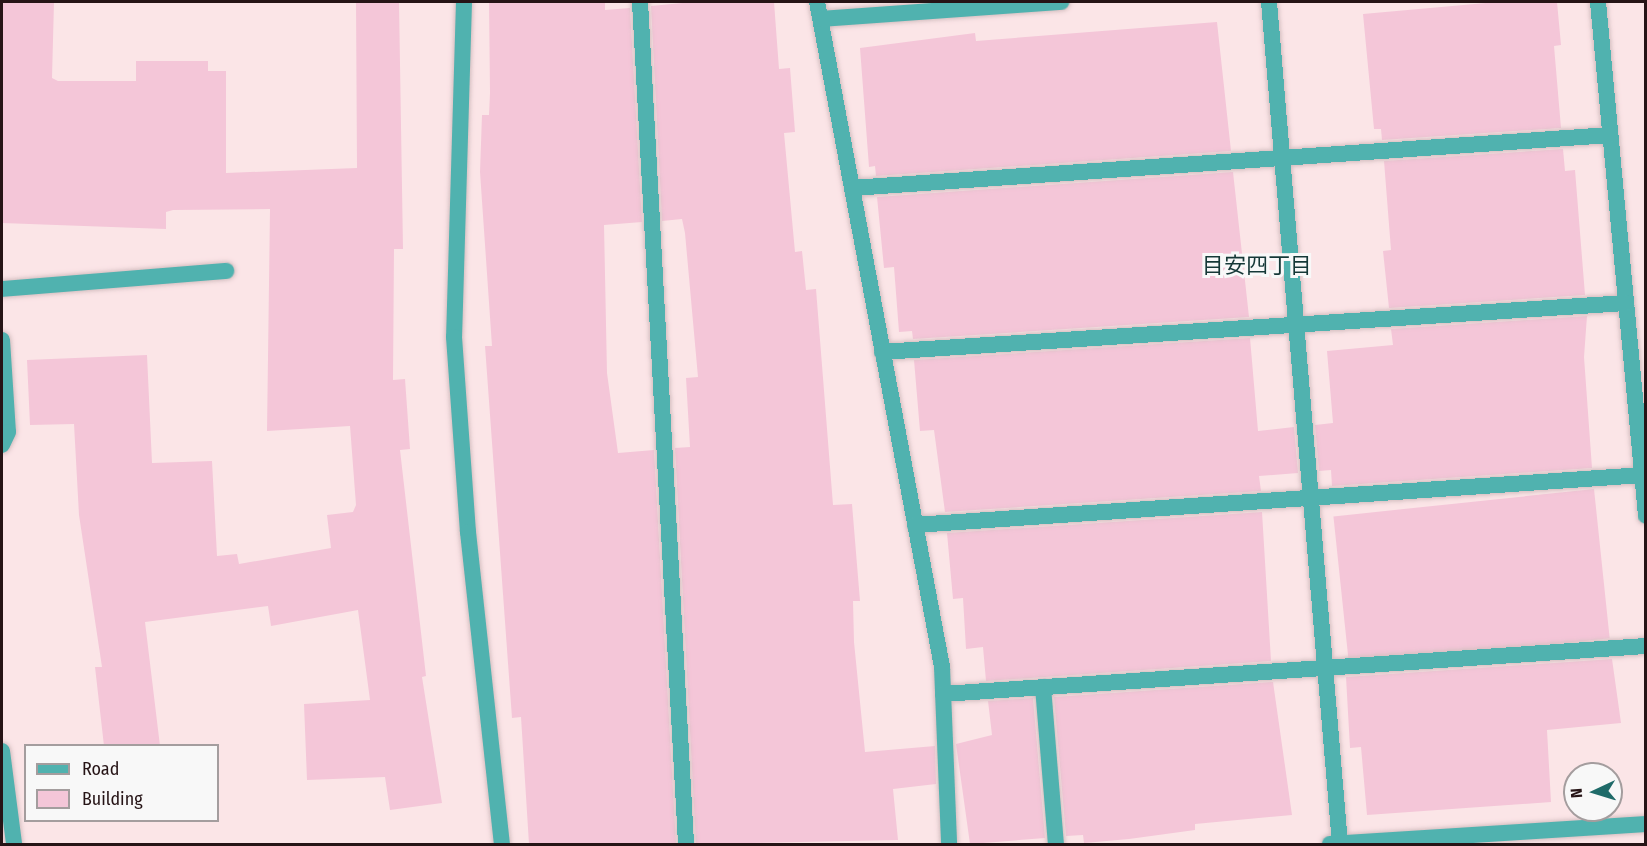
<!DOCTYPE html>
<html>
<head>
<meta charset="utf-8">
<style>
	body { margin:0 }
	#map { position:relative; width:1647px; height:846px; overflow:hidden; background:#fbe5e7; font-family:"Fira Sans Condensed","Noto Sans JP",sans-serif }
	div>[style] { position:absolute }
	.building>* { inset:0; background:#f4c6d8; transform-origin:0 0 }
	.roads { filter:drop-shadow(0 0 2px #d5bfc1) drop-shadow(0 0 2px #d5bfc1) }
	.minor>* { height:16px; margin:-8px; padding:0 8px; transform-origin:8px; border-radius:8px; background:#50b2af }
	span { translate:-50% -50%; white-space:nowrap; text-align:center; line-height:1.15; -webkit-text-stroke:6px #f8f8f8; paint-order:stroke }
	.neighbourhood-label { font-size:22px; color:#153837 }
	.frame { position:absolute; inset:0; border:3px solid #261416; pointer-events:none }
	.legend { position:absolute; left:24px; top:744px; width:195px; height:78px; box-sizing:border-box; background:#f8f8f8; border:2px solid #a49d9e; margin:0; padding:8px 10px; list-style:none; font-size:18px; color:#261416 }
	.legend li { display:flex; align-items:center; gap:12px; height:30px }
	.legend b { width:30px; border:2px solid #a49d9e }
	.north { position:absolute; left:1563px; top:762px; width:60px; height:60px; box-sizing:border-box; background:#f8f8f8; border:2px solid #a49d9e; border-radius:50%; rotate:266deg; font-size:16px; font-weight:700; line-height:24px; text-align:center; color:#261416 }
	.north::after { content:''; display:block; margin:auto; width:21px; height:27px; background:#1f6b69; clip-path:polygon(50% 0,100% 100%,50% 72%,0 100%) }
</style>
</head>
<body>
<div id="map">
	<div class="building">
		<i style="clip-path:polygon(2px 2px,54px 2px,52px 78px,58px 81px,136px 81px,136px 61px,208px 61px,208px 71px,226px 71px,226px 173px,357px 168px,356px 2px,399px 2px,403px 249px,394px 249px,393px 380px,405px 379px,410px 449px,400px 450px,426px 676px,422px 677px,442px 803px,390px 810px,385px 777px,307px 780px,304px 704px,370px 700px,358px 610px,271px 626px,268px 606px,145px 622px,160px 746px,104px 746px,95px 667px,102px 667px,79px 515px,74px 424px,30px 425px,27px 360px,147px 355px,152px 463px,212px 461px,217px 556px,237px 554px,239px 564px,331px 548px,327px 515px,353px 512px,356px 505px,350px 426px,267px 431px,270px 209px,173px 210px,166px 212px,166px 229px,2px 223px)"></i>
		<i style="clip-path:polygon(489px 2px,605px 2px,605px 10px,630px 8px,642px 222px,604px 225px,607px 373px,618px 453px,654px 450px,676px 844px,529px 844px,521px 717px,512px 718px,485px 346px,492px 346px,480px 172px,482px 115px,489px 115px,490px 93px)"></i>
		<i style="clip-path:polygon(693px 2px,774px 2px,779px 69px,790px 68px,795px 132px,784px 133px,795px 252px,802px 251px,806px 290px,816px 289px,833px 505px,852px 504px,860px 601px,853px 601px,854px 642px,865px 752px,935px 746px,936px 784px,893px 789px,898px 840px,696px 844px,675px 448px,690px 447px,686px 378px,698px 377px,685px 233px,682px 219px,662px 221px,651px 6px)"></i>
		<i style="clip-path:polygon(1497px 2px,1557px 2px,1561px 45px,1554px 46px,1561px 128px,1382px 140px,1381px 129px,1374px 129px,1363px 14px)"></i>
		<i style="clip-path:polygon(1217px 22px,1231px 151px,876px 176px,875px 166px,869px 167px,860px 48px,975px 33px,976px 41px)"></i>
		<i style="clip-path:polygon(1563px 149px,1565px 171px,1575px 170px,1585px 295px,1389px 308px,1383px 251px,1391px 250px,1384px 161px)"></i>
		<i style="clip-path:polygon(1233px 172px,1249px 317px,913px 339px,912px 331px,899px 332px,894px 267px,884px 268px,877px 197px)"></i>
		<i style="clip-path:polygon(1587px 316px,1584px 357px,1592px 468px,1332px 486px,1331px 470px,1319px 471px,1315px 425px,1333px 423px,1327px 351px,1393px 345px,1391px 329px)"></i>
		<i style="clip-path:polygon(1250px 338px,1258px 431px,1294px 427px,1298px 473px,1259px 476px,1261px 491px,945px 512px,934px 430px,920px 431px,914px 360px)"></i>
		<i style="left:1594px;top:489px;width:150px;height:262px;rotate:84deg"></i>
		<i style="clip-path:polygon(1262px 512px,1271px 661px,986px 681px,983px 647px,966px 649px,963px 598px,953px 599px,947px 533px)"></i>
		<i style="clip-path:polygon(1612px 659px,1621px 723px,1547px 730px,1551px 802px,1367px 815px,1361px 747px,1350px 748px,1346px 677px)"></i>
		<i style="clip-path:polygon(1273px 682px,1292px 815px,1195px 824px,1195px 830px,1129px 839px,1084px 843px,1083px 835px,1066px 836px,1054px 697px)"></i>
		<i style="clip-path:polygon(1033px 698px,1045px 838px,970px 844px,956px 744px,992px 735px,988px 701px)"></i>
	</div>
	<div class="roads">
		<div class="minor">
			<i style="left:464px;top:2px;width:335px;rotate:91.7deg"></i>
			<i style="left:454px;top:337px;width:196px;rotate:85.9deg"></i>
			<i style="left:468px;top:532px;width:314px;rotate:83.8deg"></i>
			<i style="left:640px;top:2px;width:843px;rotate:86.87deg"></i>
			<i style="left:817px;top:2px;width:677px;rotate:79.35deg"></i>
			<i style="left:942px;top:667px;width:177px;rotate:87.7deg"></i>
			<i style="left:1269px;top:2px;width:845px;rotate:85.18deg"></i>
			<i style="left:1598px;top:2px;width:516px;rotate:84.66deg"></i>
			<i style="left:821px;top:19px;width:241px;rotate:-4.1deg"></i>
			<i style="left:852px;top:188px;width:760px;rotate:-4deg"></i>
			<i style="left:2px;top:289px;width:225px;rotate:-4.6deg"></i>
			<i style="left:2px;top:340px;width:92px;rotate:86.3deg"></i>
			<i style="left:8px;top:432px;width:14px;rotate:115deg"></i>
			<i style="left:882px;top:352px;width:746px;rotate:-3.77deg"></i>
			<i style="left:915px;top:525px;width:729px;rotate:-3.93deg"></i>
			<i style="left:1043px;top:687px;width:158px;rotate:85.3deg"></i>
			<i style="left:943px;top:694px;width:705px;rotate:-3.91deg"></i>
			<i style="left:2px;top:751px;width:94px;rotate:82.6deg"></i>
			<i style="left:1330px;top:844px;width:317px;rotate:-3.6deg"></i>
		</div>
	</div>
	<div class="neighbourhood-label">
		<span style="left:1257px;top:266px">目安四丁目</span>
	</div>
	<div class="frame"></div>
	<ul class="legend">
	<li><b style="height:8px;background:#50b2af"></b>Road</li>
	<li><b style="height:16px;background:#f4c6d8"></b>Building</li>
	</ul>
	<div class="north">N</div>
</div>
</body>
</html>
